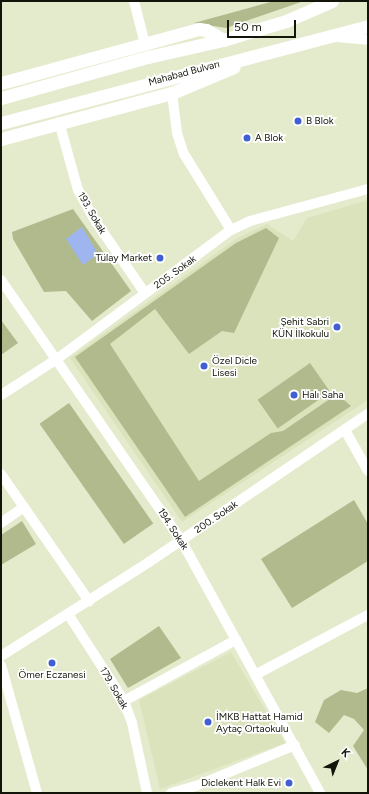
<!DOCTYPE html>
<html>
<head>
<meta charset="utf-8">
<style>
	body { margin:0 }
	#map { position:relative; width:369px; height:794px; overflow:hidden; background:#e4ebcc; font-family:Figtree,sans-serif }
	div>[style] { position:absolute }
	.built>* { inset:0; background:#dbe3bc }
	.green>* { inset:0; background:#b1ba8c; transform-origin:0 0 }
	.water>* { inset:0; background:#9fb5f0 }
	.minor>* { height:10px; margin:-5px; padding:0 5px; transform-origin:5px; border-radius:5px; background:#fff }
	.major>* { height:13px; margin:-6.5px; padding:0 6.5px; transform-origin:6.5px; border-radius:6.5px; background:#fff }
	.dots>* { width:11px; height:11px; translate:-50% -50%; box-sizing:border-box; border:2px solid #fff; border-radius:50% }
	span { translate:-50% -50%; white-space:nowrap; text-align:center; line-height:1.15; -webkit-text-stroke:3.5px #fff; paint-order:stroke }
	.street-label { font-size:10px; color:#13150a }
	.poi-label { font-size:10px; color:#13150a }
	.left { translate:0 -50%; text-align:left }
	.right { translate:-100% -50%; text-align:right }
	.frame { position:absolute; inset:0; border:2px solid #13150a; pointer-events:none }
	.north { position:absolute; left:317px; top:742px; width:40px; height:40px; -webkit-text-stroke:3px #fff; paint-order:stroke; rotate:43deg; font-size:11px; font-weight:700; line-height:16px; text-align:center; color:#13150a }
	.north::after { content:''; display:block; margin:auto; width:14px; height:18px; background:#13150a; clip-path:polygon(50% 0,100% 100%,50% 72%,0 100%) }
	.scale { position:absolute; left:227px; top:20px; width:69px; height:18px; box-sizing:border-box; border:2px solid #13150a; border-top:0; padding-left:5px; font-size:12px; line-height:14px; white-space:nowrap; color:#13150a; -webkit-text-stroke:3px #fff; paint-order:stroke }
</style>
</head>
<body>
<div id="map">
	<div class="built">
		<i style="clip-path:polygon(368px 200px,368px 400px,182px 522px,70px 358px,236px 239px,267px 224px,293px 241px,307px 218px)"></i>
		<i style="clip-path:polygon(231px 652px,285px 743px,160px 789px,139px 700px)"></i>
	</div>
	<div class="green">
		<i style="clip-path:polygon(274px 1px,304px 1px,226px 28px,194px 23px)"></i>
		<i style="clip-path:polygon(73px 209px,131px 291px,92px 321px,66px 291px,44px 292px,13px 239px,12px 232px)"></i>
		<i style="clip-path:polygon(266px 228px,279px 238px,234px 333px,222px 331px,189px 354px,155px 309px,110px 344px,199px 481px,271px 433px,283px 431px,337px 394px,351px 406px,185px 517px,75px 357px,236px 243px)"></i>
		<i style="clip-path:polygon(1px 320px,18px 343px,1px 355px)"></i>
		<i style="left:310px;top:363px;width:35px;height:64px;rotate:55deg"></i>
		<i style="left:69px;top:403px;width:147px;height:36px;rotate:55deg"></i>
		<i style="clip-path:polygon(354px 500px,368px 524px,368px 561px,292px 608px,261px 559px)"></i>
		<i style="clip-path:polygon(22px 521px,36px 544px,1px 565px,1px 535px)"></i>
		<i style="clip-path:polygon(159px 626px,181px 658px,128px 688px,110px 659px)"></i>
		<i style="clip-path:polygon(368px 688px,368px 770px,353px 746px,364px 730px,354px 719px,344px 715px,329px 733px,315px 722px,324px 700px,341px 690px,357px 693px)"></i>
	</div>
	<div class="water">
		<i style="clip-path:polygon(82px 227px,98px 254px,83px 265px,66px 239px)"></i>
	</div>
	<div class="minor">
		<i style="left:134px;top:1px;width:44px;rotate:75.7deg"></i>
		<i style="left:336px;top:37px;width:32px;rotate:5deg"></i>
		<i style="left:172px;top:93px;width:40px;rotate:82.9deg"></i>
		<i style="left:177px;top:133px;width:22px;rotate:72deg"></i>
		<i style="left:184px;top:154px;width:89px;rotate:58.3deg"></i>
		<i style="left:59px;top:122px;width:71px;rotate:74.4deg"></i>
		<i style="left:78px;top:190px;width:37px;rotate:61deg"></i>
		<i style="left:96px;top:222px;width:86px;rotate:55.4deg"></i>
		<i style="left:1px;top:280px;width:316px;rotate:55.3deg"></i>
		<i style="left:181px;top:540px;width:289px;rotate:61.2deg"></i>
		<i style="left:1px;top:395px;width:67px;rotate:-32.7deg"></i>
		<i style="left:57px;top:359px;width:217px;rotate:-36.6deg"></i>
		<i style="left:231px;top:230px;width:21px;rotate:-25deg"></i>
		<i style="left:250px;top:221px;width:122px;rotate:-15.2deg"></i>
		<i style="left:345px;top:430px;width:47px;rotate:60.7deg"></i>
		<i style="left:1px;top:474px;width:155px;rotate:55.3deg"></i>
		<i style="left:1px;top:523px;width:28px;rotate:-35deg"></i>
		<i style="left:68px;top:614px;width:103px;rotate:57.2deg"></i>
		<i style="left:124px;top:701px;width:23px;rotate:70deg"></i>
		<i style="left:132px;top:723px;width:72px;rotate:77.9deg"></i>
		<i style="left:1px;top:656px;width:175px;rotate:-32.4deg"></i>
		<i style="left:149px;top:562px;width:264px;rotate:-34.1deg"></i>
		<i style="left:1px;top:665px;width:133px;rotate:74.3deg"></i>
		<i style="left:255px;top:675px;width:128px;rotate:-28deg"></i>
		<i style="left:124px;top:701px;width:128px;rotate:-28.6deg"></i>
		<i style="left:171px;top:793px;width:26px;rotate:-16deg"></i>
		<i style="left:196px;top:786px;width:107px;rotate:-22.5deg"></i>
	</div>
	<div class="major">
		<i style="left:1px;top:83px;width:205px;rotate:-15.3deg"></i>
		<i style="left:199px;top:29px;width:7px;rotate:8deg"></i>
		<i style="left:206px;top:30px;width:20px;rotate:30deg"></i>
		<i style="left:1px;top:98px;width:153px;rotate:-15.6deg"></i>
		<i style="left:148px;top:57px;width:77px;rotate:-12.8deg"></i>
		<i style="left:223px;top:40px;width:66px;rotate:-16.8deg"></i>
		<i style="left:286px;top:21px;width:50px;rotate:-23.5deg"></i>
		<i style="left:1px;top:123px;width:380px;rotate:-14.8deg"></i>
		<i style="left:1px;top:139px;width:177px;rotate:-15.1deg"></i>
		<i style="left:172px;top:93px;width:67px;rotate:-22.8deg"></i>
	</div>
	<div class="dots">
		<i style="left:298px;top:121px;background:#415fd2"></i>
		<i style="left:247px;top:138px;background:#415fd2"></i>
		<i style="left:160px;top:258px;background:#415fd2"></i>
		<i style="left:337px;top:327px;background:#415fd2"></i>
		<i style="left:204px;top:366px;background:#415fd2"></i>
		<i style="left:294px;top:395px;background:#415fd2"></i>
		<i style="left:52px;top:663px;background:#415fd2"></i>
		<i style="left:208px;top:722px;background:#415fd2"></i>
		<i style="left:289px;top:783px;background:#415fd2"></i>
	</div>
	<div class="street-label">
		<span style="left:184px;top:73px;rotate:-15deg">Mahabad Bulvarı</span>
		<span style="left:92px;top:213px;rotate:60deg">193. Sokak</span>
		<span style="left:175px;top:272px;rotate:-36deg">205. Sokak</span>
		<span style="left:216px;top:517px;rotate:-34deg">200. Sokak</span>
		<span style="left:173px;top:529px;rotate:57deg">194. Sokak</span>
		<span style="left:114px;top:688px;rotate:60deg">179. Sokak</span>
	</div>
	<div class="poi-label">
		<span class="left" style="left:306px;top:121px">B Blok</span>
		<span class="left" style="left:255px;top:138px">A Blok</span>
		<span class="right" style="left:152px;top:258px">Tülay Market</span>
		<span class="right" style="left:329px;top:327px">Şehit Sabri<br>KÜN İlkokulu</span>
		<span class="left" style="left:212px;top:366px">Özel Dicle<br>Lisesi</span>
		<span class="left" style="left:302px;top:395px">Halı Saha</span>
		<span style="left:52px;top:675px">Ömer Eczanesi</span>
		<span class="left" style="left:216px;top:722px">İMKB Hattat Hamid<br>Aytaç Ortaokulu</span>
		<span class="right" style="left:281px;top:783px">Diclekent Halk Evi</span>
	</div>
	<div class="frame"></div>
	<div class="north">K</div>
	<div class="scale">50 m</div>
</div>
</body>
</html>
